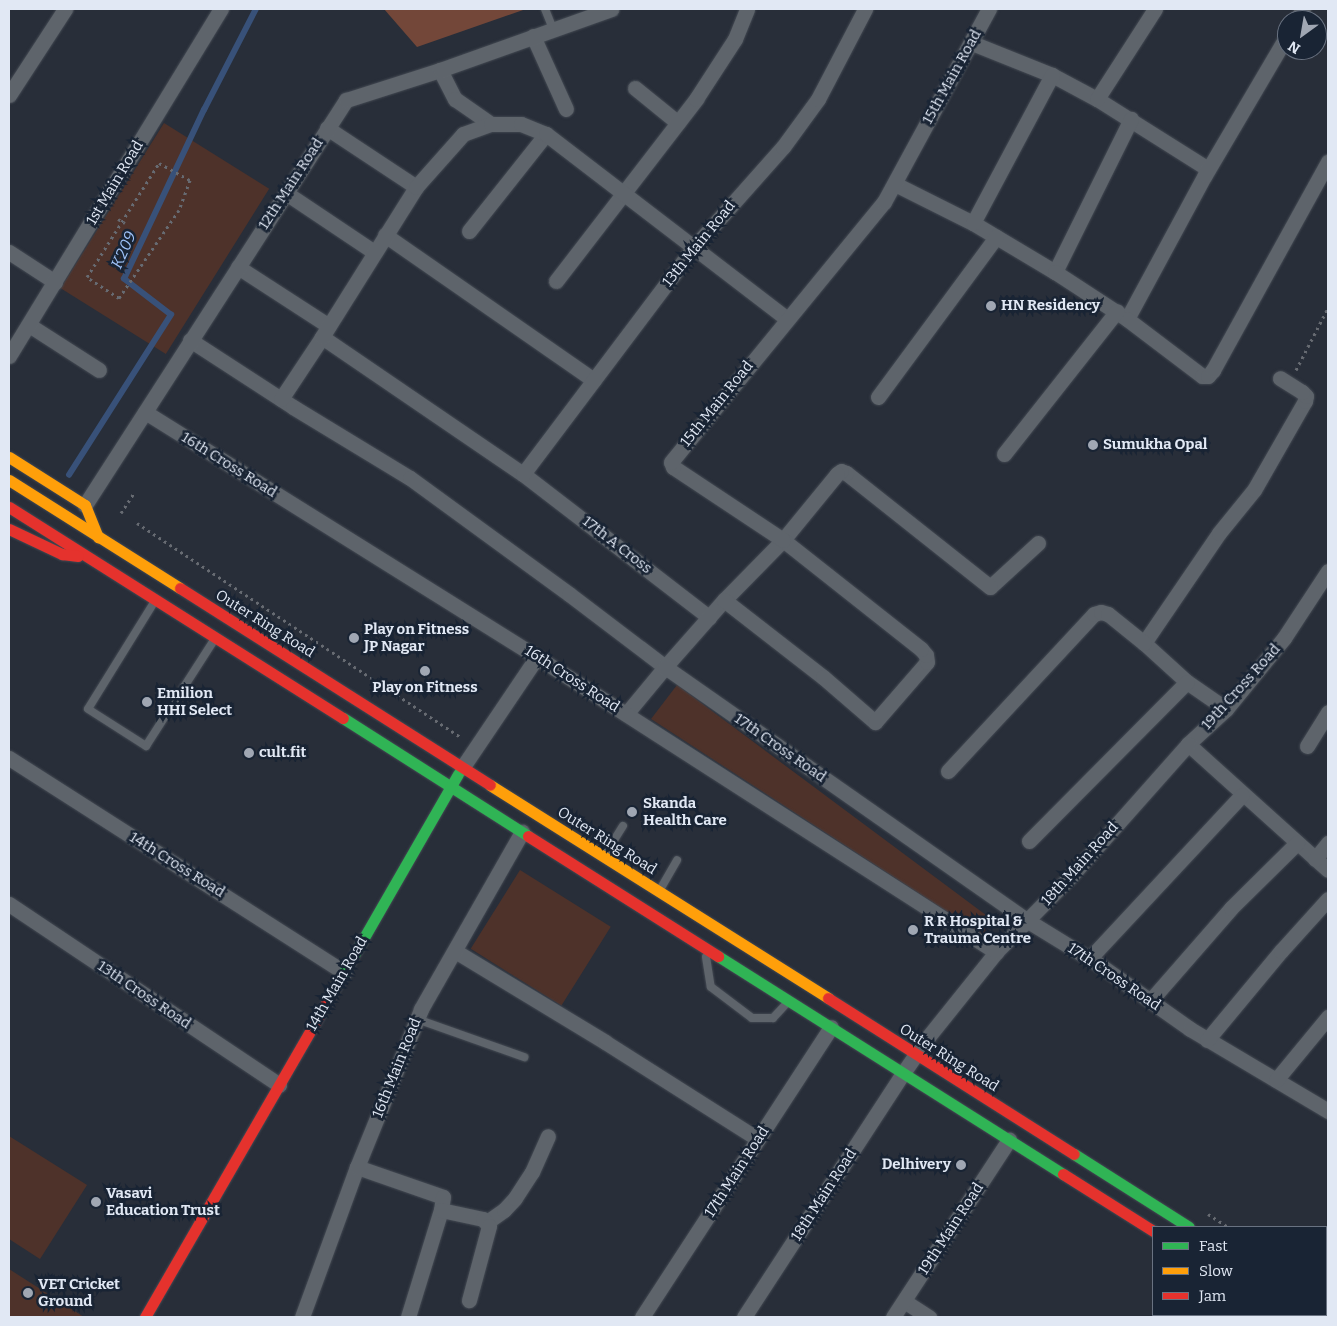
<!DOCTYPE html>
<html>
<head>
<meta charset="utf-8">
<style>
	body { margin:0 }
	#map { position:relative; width:1337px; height:1326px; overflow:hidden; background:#282e39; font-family:Bitter,serif }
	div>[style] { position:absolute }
	.green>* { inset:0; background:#4e322a; transform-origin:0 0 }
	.forest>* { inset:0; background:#734739 }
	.stream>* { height:5.5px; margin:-2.75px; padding:0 2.75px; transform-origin:2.75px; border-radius:2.75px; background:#385179 }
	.path>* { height:3px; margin-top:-1.5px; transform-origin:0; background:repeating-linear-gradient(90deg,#676b72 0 2.5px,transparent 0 6.5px) }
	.roads { filter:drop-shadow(0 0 1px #434952) drop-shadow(0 0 1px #434952) }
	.lane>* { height:8px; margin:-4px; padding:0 4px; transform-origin:4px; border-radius:4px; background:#5e646b }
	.street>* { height:15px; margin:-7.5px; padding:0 7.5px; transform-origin:7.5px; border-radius:7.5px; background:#5e646b }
	.fast>* { height:11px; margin:-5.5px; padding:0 5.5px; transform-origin:5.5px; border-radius:5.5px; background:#30b455 }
	.slow>* { height:11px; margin:-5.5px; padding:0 5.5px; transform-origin:5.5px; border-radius:5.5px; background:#ff9f0a }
	.jam>* { height:11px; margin:-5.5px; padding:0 5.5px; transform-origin:5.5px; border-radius:5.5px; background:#e5322d }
	.dots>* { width:14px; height:14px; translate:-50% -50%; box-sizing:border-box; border:2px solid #192434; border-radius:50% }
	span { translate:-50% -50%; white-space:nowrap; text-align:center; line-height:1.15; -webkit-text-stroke:5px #192434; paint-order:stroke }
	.street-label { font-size:15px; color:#e1e8f4 }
	.poi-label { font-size:15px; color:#e1e8f4; font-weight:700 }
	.left { translate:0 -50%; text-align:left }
	.right { translate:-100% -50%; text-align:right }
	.water-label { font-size:16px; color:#9fc2f8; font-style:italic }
	.frame { position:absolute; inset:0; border:10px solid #e1e8f4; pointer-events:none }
	.legend { position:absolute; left:1152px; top:1226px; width:175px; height:90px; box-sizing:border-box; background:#192434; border:1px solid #697281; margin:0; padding:6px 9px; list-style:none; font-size:15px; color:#e1e8f4 }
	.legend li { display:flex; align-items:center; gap:10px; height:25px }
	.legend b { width:25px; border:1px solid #697281 }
	.north { position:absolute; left:1277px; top:10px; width:50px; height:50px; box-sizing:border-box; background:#192434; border:1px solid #697281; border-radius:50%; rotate:212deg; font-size:14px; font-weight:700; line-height:20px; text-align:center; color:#e1e8f4 }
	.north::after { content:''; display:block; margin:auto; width:18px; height:22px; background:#a0a7b3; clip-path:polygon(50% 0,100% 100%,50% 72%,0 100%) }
</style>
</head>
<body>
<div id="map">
	<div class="green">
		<i style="left:164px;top:123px;width:124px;height:195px;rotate:32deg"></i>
		<i style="clip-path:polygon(677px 685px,994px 921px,983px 935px,651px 719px)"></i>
		<i style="left:520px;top:870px;width:107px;height:93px;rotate:32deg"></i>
		<i style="clip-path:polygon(9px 1136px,87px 1185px,40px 1259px,9px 1239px)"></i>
		<i style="clip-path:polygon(9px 1269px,84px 1317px,9px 1317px)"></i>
	</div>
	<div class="forest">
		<i style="clip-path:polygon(384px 9px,526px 9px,417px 47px)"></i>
	</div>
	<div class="stream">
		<i style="left:69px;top:475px;width:190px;rotate:-57.5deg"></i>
		<i style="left:171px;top:315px;width:59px;rotate:-142.5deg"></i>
		<i style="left:124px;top:279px;width:187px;rotate:-64.7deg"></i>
		<i style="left:204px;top:110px;width:114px;rotate:-62.8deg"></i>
	</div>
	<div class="path">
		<i style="left:159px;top:163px;width:35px;rotate:29deg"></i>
		<i style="left:190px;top:180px;width:32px;rotate:110deg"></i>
		<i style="left:179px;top:210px;width:107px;rotate:124.3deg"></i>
		<i style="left:119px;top:298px;width:38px;rotate:-147deg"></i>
		<i style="left:87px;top:277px;width:135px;rotate:-57.7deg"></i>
		<i style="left:118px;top:219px;width:8px;rotate:30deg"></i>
		<i style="left:1296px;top:370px;width:70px;rotate:-62.7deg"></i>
		<i style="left:121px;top:513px;width:24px;rotate:-57deg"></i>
		<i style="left:137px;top:523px;width:387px;rotate:33.5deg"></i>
		<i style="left:1208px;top:1214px;width:24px;rotate:33deg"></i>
		<i style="left:1246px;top:1315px;width:4px;rotate:27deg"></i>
	</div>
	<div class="roads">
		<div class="lane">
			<i style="left:545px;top:9px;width:22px;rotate:68deg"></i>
			<i style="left:153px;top:604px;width:123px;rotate:121.8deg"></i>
			<i style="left:88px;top:709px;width:69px;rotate:32.5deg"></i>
			<i style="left:146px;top:746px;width:126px;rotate:-57.3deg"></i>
			<i style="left:606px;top:853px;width:32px;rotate:-58deg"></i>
			<i style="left:661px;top:888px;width:32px;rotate:-60deg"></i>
			<i style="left:706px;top:957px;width:30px;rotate:81deg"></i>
			<i style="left:711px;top:987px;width:51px;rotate:37.1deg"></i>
			<i style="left:752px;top:1018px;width:21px"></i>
			<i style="left:773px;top:1018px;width:21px;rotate:-47deg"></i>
			<i style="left:417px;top:1019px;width:114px;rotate:19.6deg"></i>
		</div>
		<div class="street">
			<i style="left:1296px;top:20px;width:13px;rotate:-58deg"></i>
			<i style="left:533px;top:36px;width:80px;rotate:65.7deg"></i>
			<i style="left:972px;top:43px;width:86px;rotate:21.8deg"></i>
			<i style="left:1052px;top:75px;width:51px;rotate:28.1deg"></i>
			<i style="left:1097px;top:99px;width:131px;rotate:32.2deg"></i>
			<i style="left:440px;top:70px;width:33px;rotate:63deg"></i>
			<i style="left:455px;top:99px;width:44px;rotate:34.8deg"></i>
			<i style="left:635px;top:88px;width:55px;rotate:39.1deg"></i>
			<i style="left:9px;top:95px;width:103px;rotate:-56.9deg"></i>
			<i style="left:1097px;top:99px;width:107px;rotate:-57.2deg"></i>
			<i style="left:327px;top:128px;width:107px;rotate:33.5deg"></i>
			<i style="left:895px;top:184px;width:87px;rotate:26.6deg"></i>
			<i style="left:973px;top:223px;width:96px;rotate:30.9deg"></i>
			<i style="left:1055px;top:272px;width:171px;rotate:-63.6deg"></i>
			<i style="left:286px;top:193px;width:106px;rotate:33.8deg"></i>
			<i style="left:973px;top:223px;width:168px;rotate:-61.9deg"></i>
			<i style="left:469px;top:231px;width:124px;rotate:-51.6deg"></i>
			<i style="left:385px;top:235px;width:254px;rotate:34.8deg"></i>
			<i style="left:9px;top:252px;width:55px;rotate:33.1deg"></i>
			<i style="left:238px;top:267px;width:108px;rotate:33deg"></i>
			<i style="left:1055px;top:272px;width:86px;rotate:33.1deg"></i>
			<i style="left:1127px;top:319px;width:164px;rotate:-61.6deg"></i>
			<i style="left:1205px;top:175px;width:161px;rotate:-59.5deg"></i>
			<i style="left:556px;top:281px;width:230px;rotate:-52.4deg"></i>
			<i style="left:696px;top:99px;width:72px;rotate:-57deg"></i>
			<i style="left:735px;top:39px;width:32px;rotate:-68deg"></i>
			<i style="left:1127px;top:319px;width:94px;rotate:37.2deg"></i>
			<i style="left:1202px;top:376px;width:6px"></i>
			<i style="left:1208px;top:376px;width:8px;rotate:-50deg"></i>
			<i style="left:1213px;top:370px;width:238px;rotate:-61.1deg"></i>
			<i style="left:29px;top:325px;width:83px;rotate:32.7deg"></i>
			<i style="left:322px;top:337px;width:243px;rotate:34.3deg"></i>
			<i style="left:523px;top:474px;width:235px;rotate:37.6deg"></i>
			<i style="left:190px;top:340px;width:123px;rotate:33deg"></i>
			<i style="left:293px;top:407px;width:137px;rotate:31.3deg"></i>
			<i style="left:410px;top:478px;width:197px;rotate:36.1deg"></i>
			<i style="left:569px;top:594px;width:121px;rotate:37.2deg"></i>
			<i style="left:665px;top:667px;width:61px;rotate:129.7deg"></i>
			<i style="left:9px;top:356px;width:407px;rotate:-58.6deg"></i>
			<i style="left:878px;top:397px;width:199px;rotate:-53.6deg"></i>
			<i style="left:281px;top:399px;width:74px;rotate:-56.5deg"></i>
			<i style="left:322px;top:337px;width:177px;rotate:-57.9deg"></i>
			<i style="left:416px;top:187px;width:71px;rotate:-48.4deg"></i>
			<i style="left:463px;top:134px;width:30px;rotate:-20deg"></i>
			<i style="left:491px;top:124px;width:30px"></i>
			<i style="left:521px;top:124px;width:27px;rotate:22deg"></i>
			<i style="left:546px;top:134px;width:304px;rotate:37.5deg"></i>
			<i style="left:145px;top:412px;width:462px;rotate:32deg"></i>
			<i style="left:537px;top:657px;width:546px;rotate:32.73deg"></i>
			<i style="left:1004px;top:454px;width:182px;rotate:-51.7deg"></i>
			<i style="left:523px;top:474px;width:286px;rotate:-53deg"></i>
			<i style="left:695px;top:246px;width:132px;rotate:-48.4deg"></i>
			<i style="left:783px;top:147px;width:59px;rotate:-53.9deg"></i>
			<i style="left:818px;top:99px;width:102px;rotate:-62.4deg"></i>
			<i style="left:85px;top:505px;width:482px;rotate:-57.2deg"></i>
			<i style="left:346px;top:100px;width:99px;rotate:-17.7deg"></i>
			<i style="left:440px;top:70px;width:182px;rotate:-19.6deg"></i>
			<i style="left:1038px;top:543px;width:65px;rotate:137.5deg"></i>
			<i style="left:990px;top:587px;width:184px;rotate:-141.6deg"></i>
			<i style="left:846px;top:473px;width:5px;rotate:-158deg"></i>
			<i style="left:841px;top:471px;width:5px;rotate:143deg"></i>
			<i style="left:837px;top:474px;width:85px;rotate:129.3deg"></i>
			<i style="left:783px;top:540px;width:84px;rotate:134.5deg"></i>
			<i style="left:724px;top:600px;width:89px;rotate:131.4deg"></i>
			<i style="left:665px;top:667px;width:443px;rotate:35deg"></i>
			<i style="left:1028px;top:921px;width:82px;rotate:31.6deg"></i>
			<i style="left:1098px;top:964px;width:113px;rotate:35.2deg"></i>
			<i style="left:1190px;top:1029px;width:161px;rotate:30.7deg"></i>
			<i style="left:1328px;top:571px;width:80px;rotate:123.3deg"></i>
			<i style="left:1284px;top:638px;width:92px;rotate:129.2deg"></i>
			<i style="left:1226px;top:709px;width:52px;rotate:137.4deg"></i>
			<i style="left:1188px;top:744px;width:188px;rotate:42deg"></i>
			<i style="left:724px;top:600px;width:125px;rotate:37.9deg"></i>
			<i style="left:823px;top:677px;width:69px;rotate:40.9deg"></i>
			<i style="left:875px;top:722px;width:79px;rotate:-49.1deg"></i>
			<i style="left:927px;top:662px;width:7px;rotate:-98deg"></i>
			<i style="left:926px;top:655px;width:8px;rotate:-130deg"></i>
			<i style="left:921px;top:649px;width:176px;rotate:-141.7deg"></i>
			<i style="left:783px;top:540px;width:132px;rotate:-146.4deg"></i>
			<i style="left:673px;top:467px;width:5px;rotate:-112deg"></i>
			<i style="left:671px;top:462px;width:336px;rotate:-50.7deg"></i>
			<i style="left:884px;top:202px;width:220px;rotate:-61.5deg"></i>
			<i style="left:1226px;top:709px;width:47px;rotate:-145.3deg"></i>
			<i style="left:1187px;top:682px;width:58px;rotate:-137.8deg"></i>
			<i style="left:1144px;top:643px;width:133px;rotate:-55.7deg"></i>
			<i style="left:1219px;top:533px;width:55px;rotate:-50.9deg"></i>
			<i style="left:1254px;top:490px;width:103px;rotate:-60.2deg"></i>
			<i style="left:1305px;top:401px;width:5px;rotate:-79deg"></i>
			<i style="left:1306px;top:396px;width:6px;rotate:-135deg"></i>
			<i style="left:1302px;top:392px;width:26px;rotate:-148deg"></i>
			<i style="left:1307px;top:746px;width:40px;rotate:-58deg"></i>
			<i style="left:9px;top:758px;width:398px;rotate:32.6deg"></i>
			<i style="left:462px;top:768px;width:134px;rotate:-56deg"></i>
			<i style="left:948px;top:771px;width:214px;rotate:-47.1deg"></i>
			<i style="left:1094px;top:614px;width:7px;rotate:-16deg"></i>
			<i style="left:1101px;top:612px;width:7px;rotate:16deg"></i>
			<i style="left:1108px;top:614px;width:46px;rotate:38.9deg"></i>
			<i style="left:1029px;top:841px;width:224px;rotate:-45.2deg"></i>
			<i style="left:1315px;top:859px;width:21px;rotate:-51deg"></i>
			<i style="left:9px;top:904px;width:325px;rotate:33.8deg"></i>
			<i style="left:455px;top:951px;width:175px;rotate:31.2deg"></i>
			<i style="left:605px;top:1042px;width:181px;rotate:32.4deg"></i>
			<i style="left:1089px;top:959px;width:224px;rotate:-47deg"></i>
			<i style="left:1150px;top:1001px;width:123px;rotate:-48.9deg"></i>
			<i style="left:1231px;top:908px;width:93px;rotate:-44.6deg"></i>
			<i style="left:1207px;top:1040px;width:116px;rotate:-50.3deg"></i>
			<i style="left:1281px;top:951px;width:70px;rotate:-47.9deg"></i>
			<i style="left:1276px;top:1080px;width:82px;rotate:-50.5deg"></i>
			<i style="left:357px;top:1167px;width:91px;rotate:19.2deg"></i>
			<i style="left:443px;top:1197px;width:13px;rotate:99deg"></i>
			<i style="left:487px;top:1222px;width:21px;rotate:-35deg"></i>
			<i style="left:504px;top:1210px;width:16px;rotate:-47deg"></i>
			<i style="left:515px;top:1198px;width:31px;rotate:-57deg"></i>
			<i style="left:532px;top:1172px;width:39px;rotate:-66deg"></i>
			<i style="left:904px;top:1301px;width:30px;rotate:33deg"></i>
			<i style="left:302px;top:1317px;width:160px;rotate:-69.9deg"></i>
			<i style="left:357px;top:1167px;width:170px;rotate:-67.9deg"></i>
			<i style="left:421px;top:1009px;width:204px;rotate:-60.3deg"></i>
			<i style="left:408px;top:1317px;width:112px;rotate:-72.9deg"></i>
			<i style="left:441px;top:1210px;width:43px;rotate:12.1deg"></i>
			<i style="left:483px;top:1219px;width:9px;rotate:49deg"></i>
			<i style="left:489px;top:1226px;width:77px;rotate:105.1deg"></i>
			<i style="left:642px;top:1317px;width:346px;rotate:-56.9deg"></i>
			<i style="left:744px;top:1317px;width:291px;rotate:-56.9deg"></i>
			<i style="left:903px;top:1073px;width:44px;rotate:-55.2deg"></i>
			<i style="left:928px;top:1037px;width:109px;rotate:-51.3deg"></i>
			<i style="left:996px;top:952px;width:107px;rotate:-45.4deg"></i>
			<i style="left:1071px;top:876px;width:176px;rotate:-48.4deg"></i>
			<i style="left:893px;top:1317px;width:212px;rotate:-56.8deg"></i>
		</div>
		<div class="fast">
			<i style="left:343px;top:718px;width:219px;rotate:32.5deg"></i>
			<i style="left:718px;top:956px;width:408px;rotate:32.3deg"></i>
			<i style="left:335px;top:988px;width:247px;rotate:-60.1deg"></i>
			<i style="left:1074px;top:1154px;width:136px;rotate:32.4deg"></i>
			<i style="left:1326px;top:1314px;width:3px;rotate:45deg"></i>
			<i style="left:1286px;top:1315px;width:4px;rotate:27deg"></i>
		</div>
		<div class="slow">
			<i style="left:9px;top:457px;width:90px;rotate:32.3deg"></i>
			<i style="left:85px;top:505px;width:35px;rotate:68deg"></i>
			<i style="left:9px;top:480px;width:202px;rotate:32.3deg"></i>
			<i style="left:490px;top:785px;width:400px;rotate:32.2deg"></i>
		</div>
		<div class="jam">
			<i style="left:9px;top:507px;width:395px;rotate:32.3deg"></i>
			<i style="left:9px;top:529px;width:59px;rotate:25.3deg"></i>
			<i style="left:62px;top:554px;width:16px;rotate:7deg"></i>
			<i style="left:180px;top:588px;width:367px;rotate:32.4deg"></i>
			<i style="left:528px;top:836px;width:225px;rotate:32.3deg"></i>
			<i style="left:828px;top:998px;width:291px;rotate:32.4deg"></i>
			<i style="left:1063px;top:1174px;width:107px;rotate:32.3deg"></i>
			<i style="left:145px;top:1317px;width:380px;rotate:-60deg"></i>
		</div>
	</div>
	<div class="dots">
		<i style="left:991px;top:306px;background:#a0a7b3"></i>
		<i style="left:1093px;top:445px;background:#a0a7b3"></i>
		<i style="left:354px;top:638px;background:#a0a7b3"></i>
		<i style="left:425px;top:671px;background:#a0a7b3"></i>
		<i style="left:147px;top:702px;background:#a0a7b3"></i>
		<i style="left:249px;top:753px;background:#a0a7b3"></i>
		<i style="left:632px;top:812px;background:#a0a7b3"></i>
		<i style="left:913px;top:930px;background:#a0a7b3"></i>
		<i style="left:961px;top:1165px;background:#a0a7b3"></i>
		<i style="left:96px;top:1202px;background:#a0a7b3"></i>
		<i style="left:28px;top:1293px;background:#a0a7b3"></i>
	</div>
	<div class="street-label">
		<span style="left:952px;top:77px;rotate:-61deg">15th Main Road</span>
		<span style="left:115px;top:183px;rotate:-59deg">1st Main Road</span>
		<span style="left:291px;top:184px;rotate:-57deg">12th Main Road</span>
		<span style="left:699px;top:244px;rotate:-51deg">13th Main Road</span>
		<span style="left:717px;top:404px;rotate:-51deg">15th Main Road</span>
		<span style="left:229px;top:465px;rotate:32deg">16th Cross Road</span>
		<span style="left:617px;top:545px;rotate:38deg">17th A Cross</span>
		<span style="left:265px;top:624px;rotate:32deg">Outer Ring Road</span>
		<span style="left:572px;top:679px;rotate:33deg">16th Cross Road</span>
		<span style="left:1241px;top:687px;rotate:-48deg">19th Cross Road</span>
		<span style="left:780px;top:748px;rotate:35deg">17th Cross Road</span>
		<span style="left:607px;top:841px;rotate:32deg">Outer Ring Road</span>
		<span style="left:1080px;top:864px;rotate:-48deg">18th Main Road</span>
		<span style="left:177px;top:865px;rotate:32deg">14th Cross Road</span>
		<span style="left:1114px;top:977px;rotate:34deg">17th Cross Road</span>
		<span style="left:337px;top:984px;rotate:-60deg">14th Main Road</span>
		<span style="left:144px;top:995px;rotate:34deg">13th Cross Road</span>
		<span style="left:949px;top:1058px;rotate:32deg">Outer Ring Road</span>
		<span style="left:397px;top:1068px;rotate:-68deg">16th Main Road</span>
		<span style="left:737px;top:1172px;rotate:-57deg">17th Main Road</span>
		<span style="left:824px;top:1195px;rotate:-57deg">18th Main Road</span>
		<span style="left:951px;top:1229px;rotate:-57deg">19th Main Road</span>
	</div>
	<div class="poi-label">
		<span class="left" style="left:1001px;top:306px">HN Residency</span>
		<span class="left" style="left:1103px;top:445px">Sumukha Opal</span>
		<span class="left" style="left:364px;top:638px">Play on Fitness<br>JP Nagar</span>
		<span style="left:425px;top:688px">Play on Fitness</span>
		<span class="left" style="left:157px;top:702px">Emilion<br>HHI Select</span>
		<span class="left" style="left:259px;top:753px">cult.fit</span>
		<span class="left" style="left:643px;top:812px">Skanda<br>Health Care</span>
		<span class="left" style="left:924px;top:930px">R R Hospital &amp;<br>Trauma Centre</span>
		<span class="right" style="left:951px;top:1165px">Delhivery</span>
		<span class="left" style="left:106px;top:1202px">Vasavi<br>Education Trust</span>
		<span class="left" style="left:38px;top:1293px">VET Cricket<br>Ground</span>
	</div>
	<div class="water-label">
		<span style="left:124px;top:250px;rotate:-66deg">K209</span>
	</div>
	<div class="frame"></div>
	<ul class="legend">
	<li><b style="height:6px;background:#30b455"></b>Fast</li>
	<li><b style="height:6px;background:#ff9f0a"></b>Slow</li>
	<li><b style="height:6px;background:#e5322d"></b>Jam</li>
	</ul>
	<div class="north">N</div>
</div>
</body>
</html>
